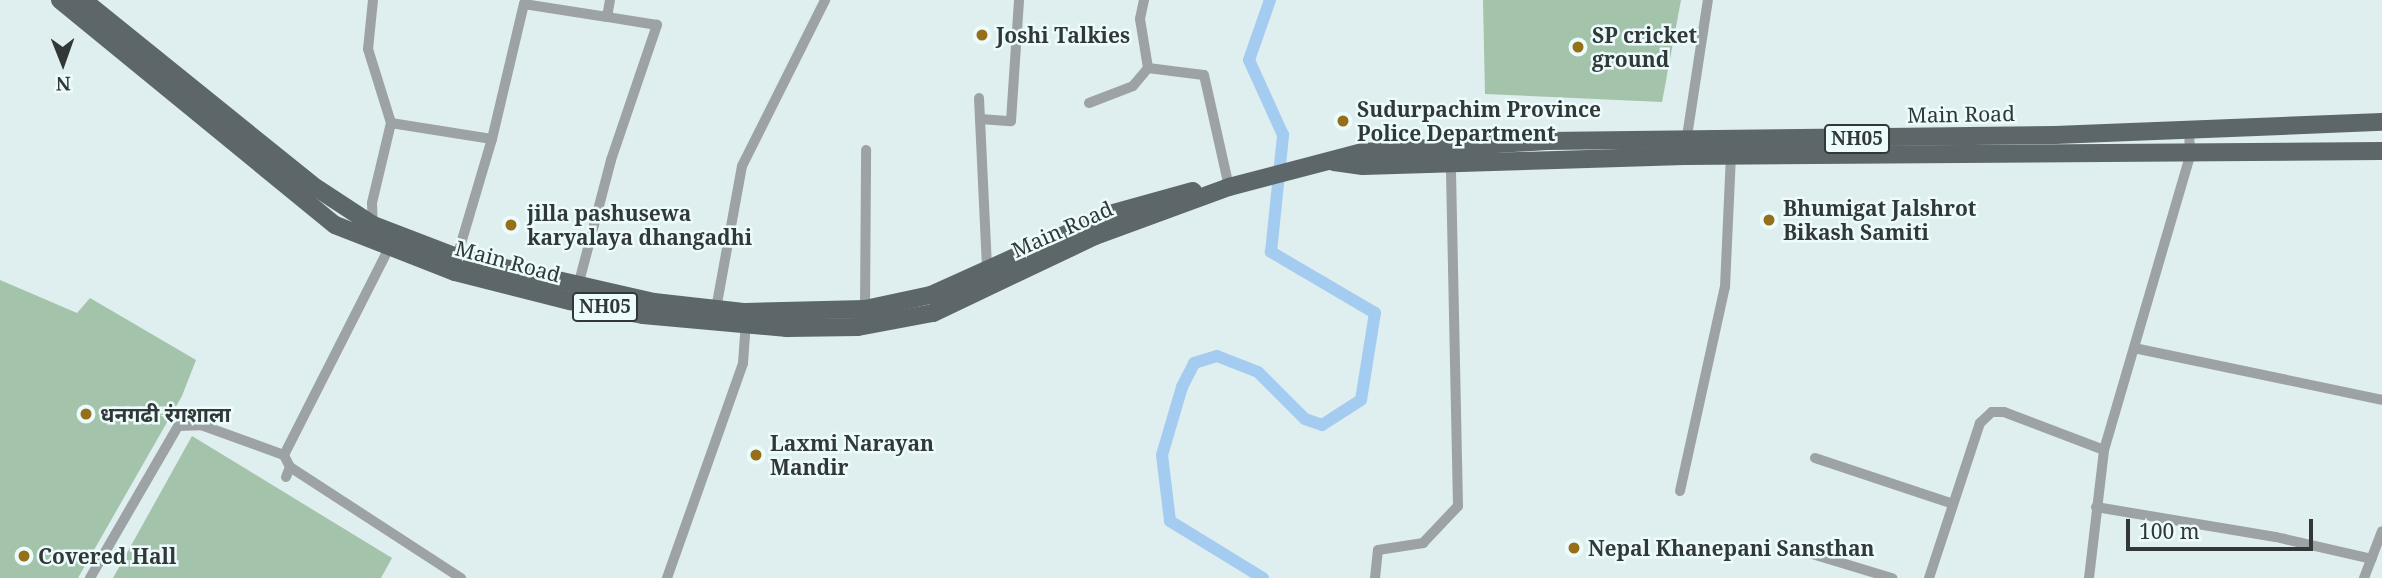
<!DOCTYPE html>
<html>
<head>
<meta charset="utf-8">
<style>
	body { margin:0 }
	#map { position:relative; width:2382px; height:578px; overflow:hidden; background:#dfeeee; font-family:"Noto Serif","Noto Sans Devanagari",serif }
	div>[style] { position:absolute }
	.green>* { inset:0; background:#a3c3ab }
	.canal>* { height:12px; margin:-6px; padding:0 6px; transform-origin:6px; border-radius:6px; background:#a4ccf1 }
	.minor>* { height:10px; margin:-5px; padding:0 5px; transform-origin:5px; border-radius:5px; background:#9da2a4 }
	.primary>* { height:18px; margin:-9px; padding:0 9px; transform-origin:9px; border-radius:9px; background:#5d676a }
	.dots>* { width:19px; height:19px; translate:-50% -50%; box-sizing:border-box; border:4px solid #ecfbfb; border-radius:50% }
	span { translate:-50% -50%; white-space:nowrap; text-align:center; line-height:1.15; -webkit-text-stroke:5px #ecfbfb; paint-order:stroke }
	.shield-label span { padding:2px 5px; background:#ecfbfb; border:2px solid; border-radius:5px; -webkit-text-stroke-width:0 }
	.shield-label { font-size:19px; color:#323838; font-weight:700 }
	.poi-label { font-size:21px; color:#323838; font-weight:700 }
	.left { translate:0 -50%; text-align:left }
	.street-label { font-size:21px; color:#323838 }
	.north { position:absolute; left:28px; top:28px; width:70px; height:70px; -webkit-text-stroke:5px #ecfbfb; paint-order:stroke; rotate:179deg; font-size:19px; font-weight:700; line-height:28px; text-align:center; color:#323838 }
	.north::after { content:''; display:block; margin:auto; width:24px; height:32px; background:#323838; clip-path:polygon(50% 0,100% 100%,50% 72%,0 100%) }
	.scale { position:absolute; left:2126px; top:519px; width:187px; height:32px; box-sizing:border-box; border:4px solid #323838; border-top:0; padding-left:9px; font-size:21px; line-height:24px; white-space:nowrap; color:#323838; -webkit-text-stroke:5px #ecfbfb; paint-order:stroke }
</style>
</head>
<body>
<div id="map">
	<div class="green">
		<i style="clip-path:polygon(1483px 0,1681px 0,1662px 102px,1485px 94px)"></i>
		<i style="clip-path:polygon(0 280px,77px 313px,90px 298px,196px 360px,182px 396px,78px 578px,0 578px)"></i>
		<i style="clip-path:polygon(192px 436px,392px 558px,381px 578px,113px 578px)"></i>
	</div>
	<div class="canal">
		<i style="left:1263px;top:578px;width:109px;rotate:-148.5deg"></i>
		<i style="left:1170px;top:521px;width:66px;rotate:-96.9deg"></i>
		<i style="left:1162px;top:455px;width:71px;rotate:-73.6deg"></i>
		<i style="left:1182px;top:387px;width:27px;rotate:-63deg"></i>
		<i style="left:1194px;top:363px;width:24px;rotate:-17deg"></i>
		<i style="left:1217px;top:356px;width:44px;rotate:21.3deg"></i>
		<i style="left:1258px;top:372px;width:66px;rotate:45deg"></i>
		<i style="left:1305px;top:419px;width:18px;rotate:19deg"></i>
		<i style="left:1322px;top:425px;width:46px;rotate:-32.7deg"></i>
		<i style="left:1361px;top:400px;width:88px;rotate:-80.9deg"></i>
		<i style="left:1375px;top:313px;width:121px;rotate:-149.6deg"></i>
		<i style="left:1271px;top:252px;width:118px;rotate:-84.1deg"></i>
		<i style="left:1283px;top:135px;width:82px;rotate:-114.4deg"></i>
		<i style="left:1249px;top:60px;width:64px;rotate:-70.7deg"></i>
	</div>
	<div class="minor">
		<i style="left:373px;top:0;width:49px;rotate:95.8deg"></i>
		<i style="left:368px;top:49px;width:77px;rotate:72.7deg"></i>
		<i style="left:391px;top:123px;width:82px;rotate:103.4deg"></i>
		<i style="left:372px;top:203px;width:24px;rotate:88deg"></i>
		<i style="left:1144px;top:0;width:19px;rotate:102deg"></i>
		<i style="left:1140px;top:19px;width:50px;rotate:80.7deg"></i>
		<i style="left:1148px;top:68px;width:56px;rotate:7.1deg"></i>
		<i style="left:1204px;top:75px;width:115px;rotate:77.4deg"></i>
		<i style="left:979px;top:98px;width:169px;rotate:87.3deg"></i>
		<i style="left:1089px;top:103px;width:47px;rotate:-21.1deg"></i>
		<i style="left:1133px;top:86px;width:23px;rotate:-50deg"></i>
		<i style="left:980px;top:119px;width:31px;rotate:4deg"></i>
		<i style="left:1011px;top:121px;width:121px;rotate:-86.2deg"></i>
		<i style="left:391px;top:123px;width:102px;rotate:9deg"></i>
		<i style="left:1686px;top:143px;width:145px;rotate:-81.3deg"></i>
		<i style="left:457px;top:257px;width:123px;rotate:-73.5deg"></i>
		<i style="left:492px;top:139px;width:139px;rotate:-76.7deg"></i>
		<i style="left:524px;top:4px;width:84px;rotate:8.9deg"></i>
		<i style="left:578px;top:286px;width:130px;rotate:-75.3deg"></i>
		<i style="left:611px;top:160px;width:143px;rotate:-71.2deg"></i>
		<i style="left:657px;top:25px;width:51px;rotate:-170.9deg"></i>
		<i style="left:607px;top:17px;width:17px;rotate:-80deg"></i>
		<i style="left:716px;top:309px;width:145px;rotate:-79.7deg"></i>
		<i style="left:742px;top:166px;width:186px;rotate:-63.4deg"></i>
		<i style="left:865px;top:309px;width:159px;rotate:-89.6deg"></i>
		<i style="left:2134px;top:348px;width:253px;rotate:11.8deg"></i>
		<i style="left:1815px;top:458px;width:145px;rotate:18.4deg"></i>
		<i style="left:290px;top:467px;width:204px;rotate:33deg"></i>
		<i style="left:286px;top:477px;width:11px;rotate:-68deg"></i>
		<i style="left:290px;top:467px;width:13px;rotate:-117deg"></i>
		<i style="left:284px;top:455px;width:239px;rotate:-63.1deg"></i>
		<i style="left:1680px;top:491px;width:209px;rotate:-77.6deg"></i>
		<i style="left:1725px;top:287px;width:130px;rotate:-87.4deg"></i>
		<i style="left:2096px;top:507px;width:182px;rotate:9.5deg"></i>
		<i style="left:2276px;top:537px;width:98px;rotate:12.9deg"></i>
		<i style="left:1789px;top:547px;width:108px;rotate:16.8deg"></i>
		<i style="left:90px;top:578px;width:176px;rotate:-59.9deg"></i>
		<i style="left:178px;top:426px;width:23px;rotate:-2deg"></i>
		<i style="left:201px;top:425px;width:88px;rotate:19.9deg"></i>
		<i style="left:667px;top:578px;width:228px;rotate:-70.5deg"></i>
		<i style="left:743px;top:363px;width:42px;rotate:-85.9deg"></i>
		<i style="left:1375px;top:578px;width:28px;rotate:-84deg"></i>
		<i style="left:1378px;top:550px;width:46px;rotate:-8.8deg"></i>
		<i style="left:1423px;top:543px;width:51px;rotate:-46.6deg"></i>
		<i style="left:1458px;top:506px;width:343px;rotate:-91.2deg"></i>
		<i style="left:1929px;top:578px;width:163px;rotate:-71.8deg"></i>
		<i style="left:1980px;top:423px;width:16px;rotate:-43deg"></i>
		<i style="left:1992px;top:412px;width:12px"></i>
		<i style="left:2004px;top:412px;width:107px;rotate:20.8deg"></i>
		<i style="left:2089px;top:578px;width:129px;rotate:-83.3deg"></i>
		<i style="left:2104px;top:450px;width:306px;rotate:-73.7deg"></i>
		<i style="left:2190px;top:156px;width:25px;rotate:-92deg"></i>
		<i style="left:2364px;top:578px;width:50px;rotate:-69deg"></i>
	</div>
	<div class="primary">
		<i style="left:60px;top:0;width:355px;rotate:39.3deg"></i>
		<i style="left:335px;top:225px;width:129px;rotate:21.4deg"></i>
		<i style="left:455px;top:272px;width:119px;rotate:14.2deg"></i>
		<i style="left:570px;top:301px;width:74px;rotate:10.9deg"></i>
		<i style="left:643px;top:315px;width:145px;rotate:5.2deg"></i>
		<i style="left:787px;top:328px;width:71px;rotate:-0.8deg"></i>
		<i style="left:858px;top:327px;width:76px;rotate:-10.6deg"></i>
		<i style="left:933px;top:313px;width:179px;rotate:-25.4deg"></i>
		<i style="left:1095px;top:236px;width:143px;rotate:-20.1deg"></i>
		<i style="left:1229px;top:187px;width:138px;rotate:-14.7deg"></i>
		<i style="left:1362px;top:152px;width:185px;rotate:-3.4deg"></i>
		<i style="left:1547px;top:141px;width:508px;rotate:-0.68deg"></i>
		<i style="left:2055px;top:135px;width:327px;rotate:-2.3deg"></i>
		<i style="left:83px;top:0;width:294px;rotate:38.9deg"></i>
		<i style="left:312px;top:185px;width:73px;rotate:33.3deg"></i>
		<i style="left:373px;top:225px;width:90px;rotate:20.9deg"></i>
		<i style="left:457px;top:257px;width:202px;rotate:12.9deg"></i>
		<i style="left:654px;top:302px;width:92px;rotate:6.3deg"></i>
		<i style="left:745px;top:312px;width:120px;rotate:-1.4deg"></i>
		<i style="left:865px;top:309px;width:67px;rotate:-12deg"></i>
		<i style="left:931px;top:295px;width:196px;rotate:-24.3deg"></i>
		<i style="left:1110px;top:214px;width:86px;rotate:-15.5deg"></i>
		<i style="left:1334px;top:162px;width:29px;rotate:8deg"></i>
		<i style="left:1363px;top:166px;width:321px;rotate:-1.8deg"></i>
		<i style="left:1684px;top:156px;width:698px;rotate:-0.41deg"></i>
	</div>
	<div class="dots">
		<i style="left:982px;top:35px;background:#956f19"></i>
		<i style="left:1578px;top:47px;background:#956f19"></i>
		<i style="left:1343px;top:121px;background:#956f19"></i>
		<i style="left:1769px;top:220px;background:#956f19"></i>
		<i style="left:511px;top:225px;background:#956f19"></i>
		<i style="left:86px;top:414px;background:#956f19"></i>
		<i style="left:756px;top:455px;background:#956f19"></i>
		<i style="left:1574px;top:548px;background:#956f19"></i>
		<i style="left:24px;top:556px;background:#956f19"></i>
	</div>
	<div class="shield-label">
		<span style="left:1857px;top:139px">NH05</span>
		<span style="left:605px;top:307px">NH05</span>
	</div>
	<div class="poi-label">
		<span class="left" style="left:996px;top:35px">Joshi Talkies</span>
		<span class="left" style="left:1592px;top:47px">SP cricket<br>ground</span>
		<span class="left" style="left:1357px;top:121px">Sudurpachim Province<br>Police Department</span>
		<span class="left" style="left:1783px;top:220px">Bhumigat Jalshrot<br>Bikash Samiti</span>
		<span class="left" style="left:527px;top:225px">jilla pashusewa<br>karyalaya dhangadhi</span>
		<span class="left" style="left:100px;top:414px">धनगढी रंगशाला</span>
		<span class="left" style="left:770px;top:455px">Laxmi Narayan<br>Mandir</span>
		<span class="left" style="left:1588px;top:548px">Nepal Khanepani Sansthan</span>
		<span class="left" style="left:38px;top:556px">Covered Hall</span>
	</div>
	<div class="street-label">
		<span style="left:1961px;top:114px;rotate:-1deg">Main Road</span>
		<span style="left:1062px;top:229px;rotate:-24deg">Main Road</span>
		<span style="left:508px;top:261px;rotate:15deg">Main Road</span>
	</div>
	<div class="north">N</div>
	<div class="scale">100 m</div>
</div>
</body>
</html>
